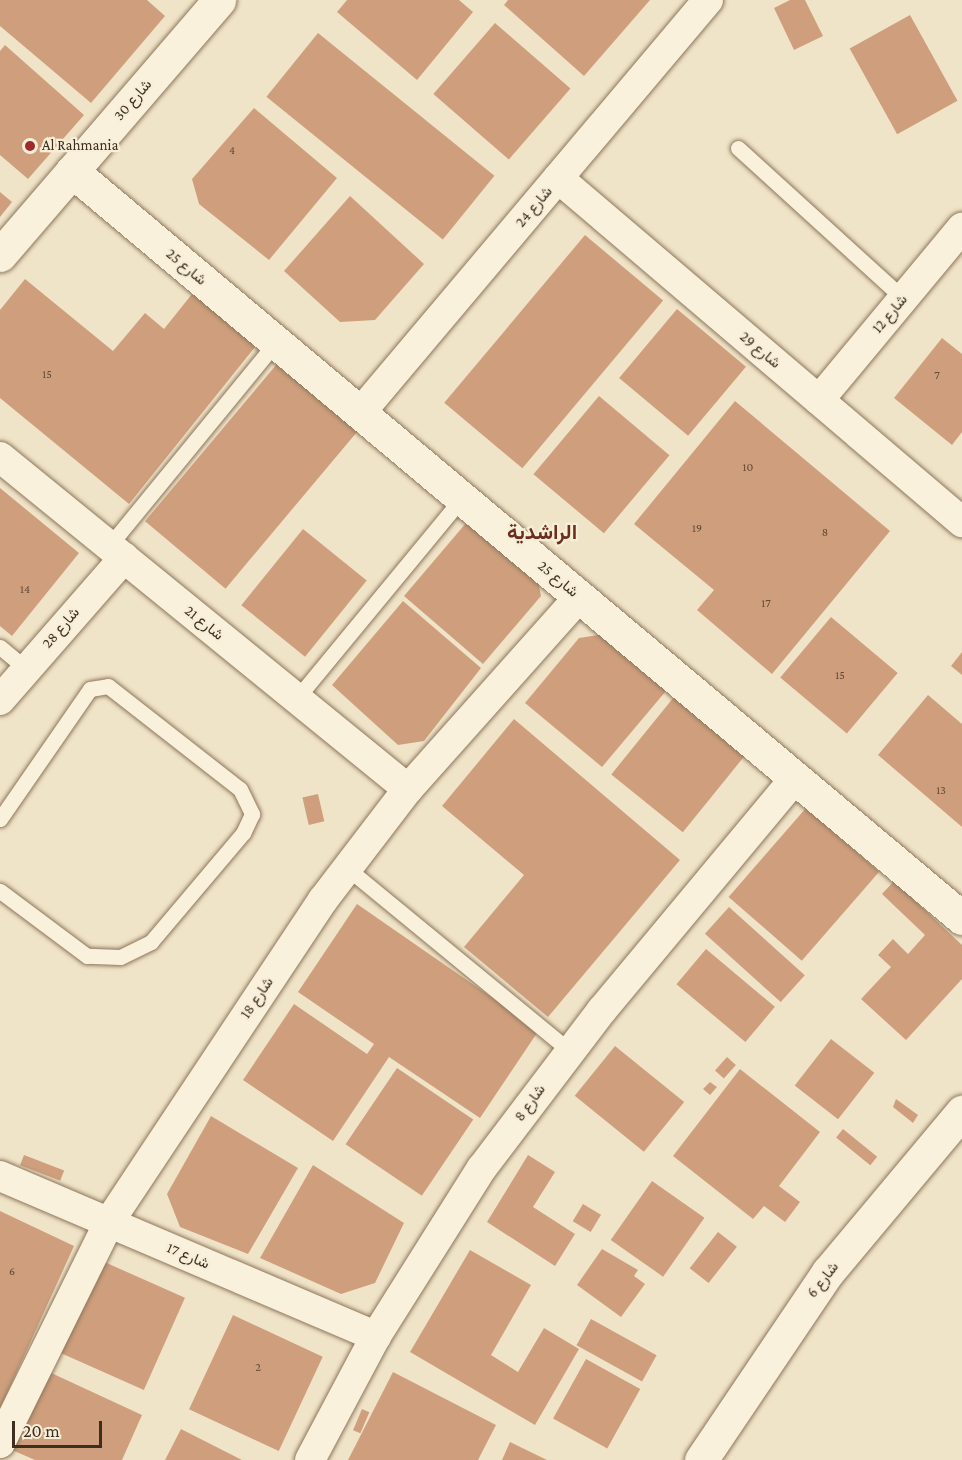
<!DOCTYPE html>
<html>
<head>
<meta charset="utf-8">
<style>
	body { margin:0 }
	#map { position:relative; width:962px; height:1460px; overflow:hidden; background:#f0e4c8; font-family:"Crimson Pro",Vazirmatn,serif }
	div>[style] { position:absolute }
	.building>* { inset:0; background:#cf9f7d; transform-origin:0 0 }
	.roads { filter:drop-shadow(0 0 2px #8d765c) drop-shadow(0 0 2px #8d765c) }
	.service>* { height:15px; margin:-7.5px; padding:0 7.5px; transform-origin:7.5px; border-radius:7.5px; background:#faf1dc }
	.minor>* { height:30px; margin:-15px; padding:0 15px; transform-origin:15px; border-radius:15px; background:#faf1dc }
	.tertiary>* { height:33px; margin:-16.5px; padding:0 16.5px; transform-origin:16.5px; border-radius:16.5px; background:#faf1dc }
	.dots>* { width:16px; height:16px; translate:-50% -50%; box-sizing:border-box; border:3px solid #f7eed8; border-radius:50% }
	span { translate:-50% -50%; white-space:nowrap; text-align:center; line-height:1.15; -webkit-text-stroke:4.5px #f7eed8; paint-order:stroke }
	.number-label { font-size:12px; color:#624a37 }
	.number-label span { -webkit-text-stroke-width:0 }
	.street-label { font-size:15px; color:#3d2e20 }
	.poi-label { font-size:15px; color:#3d2e20 }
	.left { translate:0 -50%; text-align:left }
	.district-label { font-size:21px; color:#6b2e1e; font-weight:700 }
	.scale { position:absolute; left:12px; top:1421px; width:90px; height:27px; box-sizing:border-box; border:3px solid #3d2e20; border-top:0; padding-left:8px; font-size:18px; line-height:21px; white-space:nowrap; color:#3d2e20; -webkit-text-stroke:4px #f7eed8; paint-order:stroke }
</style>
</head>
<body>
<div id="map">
	<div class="building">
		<i style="clip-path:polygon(0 0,147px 0,165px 16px,91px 103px,0 26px)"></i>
		<i style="clip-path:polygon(347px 0,459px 0,473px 12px,417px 80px,337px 12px)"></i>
		<i style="clip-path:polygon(508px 0,650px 0,584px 76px,504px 5px)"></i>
		<i style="clip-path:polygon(790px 0,805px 0,823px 36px,794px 50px,774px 8px)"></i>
		<i style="left:910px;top:15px;width:98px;height:69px;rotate:61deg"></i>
		<i style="left:495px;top:23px;width:100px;height:94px;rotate:41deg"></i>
		<i style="left:318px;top:33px;width:227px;height:82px;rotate:39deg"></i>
		<i style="clip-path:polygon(5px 45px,84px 115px,28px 179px,0 155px,0 51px)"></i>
		<i style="clip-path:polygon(254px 108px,337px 178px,269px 260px,199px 204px,192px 179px)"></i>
		<i style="clip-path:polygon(0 192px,12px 202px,0 217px)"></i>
		<i style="clip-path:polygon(350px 196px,424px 264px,375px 320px,340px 322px,284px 271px)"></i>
		<i style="left:585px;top:235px;width:102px;height:219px;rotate:40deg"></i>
		<i style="clip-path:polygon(25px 279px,113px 351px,145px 313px,164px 329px,200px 284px,263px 337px,129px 504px,0 398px,0 310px)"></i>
		<i style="left:677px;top:309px;width:90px;height:90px;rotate:40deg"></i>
		<i style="clip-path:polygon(942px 338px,962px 354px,962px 432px,952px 445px,894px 398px)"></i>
		<i style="left:282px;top:358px;width:105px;height:213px;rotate:40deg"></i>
		<i style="left:599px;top:396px;width:92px;height:102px;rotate:40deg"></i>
		<i style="clip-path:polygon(735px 401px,890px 531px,772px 674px,697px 610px,714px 590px,634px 524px)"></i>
		<i style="clip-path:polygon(0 488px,79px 553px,12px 636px,0 626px)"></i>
		<i style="clip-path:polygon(472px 516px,536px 572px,541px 596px,483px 664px,404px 596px)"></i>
		<i style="left:303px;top:529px;width:82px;height:98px;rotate:39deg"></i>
		<i style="clip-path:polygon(403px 601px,481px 668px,424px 741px,398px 745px,332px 685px)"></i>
		<i style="left:831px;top:617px;width:87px;height:79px;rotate:40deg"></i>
		<i style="clip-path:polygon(611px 633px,671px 685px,602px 767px,525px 703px,579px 638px)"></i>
		<i style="clip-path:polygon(962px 652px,962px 675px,951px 666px)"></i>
		<i style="left:678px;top:692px;width:92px;height:106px;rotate:39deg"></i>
		<i style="clip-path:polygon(928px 695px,962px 724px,962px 827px,878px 755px)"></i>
		<i style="clip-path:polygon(514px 719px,680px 860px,548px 1017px,464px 947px,524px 875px,442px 806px)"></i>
		<i style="left:318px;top:794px;width:28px;height:16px;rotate:77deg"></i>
		<i style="left:806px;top:808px;width:97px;height:118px;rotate:41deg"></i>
		<i style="clip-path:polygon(894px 881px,962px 945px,962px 979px,906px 1040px,861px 999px,891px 967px,878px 955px,893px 939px,908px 954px,925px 935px,882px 894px)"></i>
		<i style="clip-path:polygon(357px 904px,539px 1030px,480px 1118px,389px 1057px,333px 1141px,243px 1080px,294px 1004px,367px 1054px,374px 1044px,298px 992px)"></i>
		<i style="left:729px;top:907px;width:102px;height:36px;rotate:42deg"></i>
		<i style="left:706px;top:949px;width:90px;height:46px;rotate:40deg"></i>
		<i style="left:831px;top:1039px;width:55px;height:59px;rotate:38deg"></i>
		<i style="left:615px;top:1046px;width:89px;height:64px;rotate:39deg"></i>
		<i style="left:727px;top:1057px;width:12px;height:18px;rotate:42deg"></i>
		<i style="left:397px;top:1068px;width:92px;height:92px;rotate:34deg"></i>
		<i style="clip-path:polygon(740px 1069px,820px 1132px,779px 1186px,800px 1202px,785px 1222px,764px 1206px,753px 1219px,673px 1156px)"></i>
		<i style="clip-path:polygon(710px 1082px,717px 1087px,710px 1095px,703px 1089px)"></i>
		<i style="clip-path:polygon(896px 1099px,918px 1115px,913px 1123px,893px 1107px)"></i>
		<i style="clip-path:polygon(211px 1116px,298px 1168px,248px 1254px,180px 1227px,167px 1194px)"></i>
		<i style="left:843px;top:1129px;width:44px;height:11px;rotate:39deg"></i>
		<i style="left:24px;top:1155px;width:43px;height:11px;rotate:21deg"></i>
		<i style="clip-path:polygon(528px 1155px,555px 1172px,533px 1207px,575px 1234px,555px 1266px,487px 1222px)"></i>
		<i style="clip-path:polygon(313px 1165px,404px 1223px,375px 1283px,341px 1294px,260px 1258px)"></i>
		<i style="left:652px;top:1181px;width:64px;height:72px;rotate:35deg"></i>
		<i style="left:583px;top:1204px;width:21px;height:20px;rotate:31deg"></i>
		<i style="clip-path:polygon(0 1211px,74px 1246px,0 1409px)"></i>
		<i style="left:718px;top:1232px;width:24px;height:46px;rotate:38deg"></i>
		<i style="clip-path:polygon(602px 1249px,638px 1270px,634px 1276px,645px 1284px,621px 1317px,577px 1285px)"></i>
		<i style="clip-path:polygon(470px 1250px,531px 1285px,491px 1355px,518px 1372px,544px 1328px,579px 1349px,535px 1425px,410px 1352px)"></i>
		<i style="left:100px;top:1260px;width:93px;height:101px;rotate:24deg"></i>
		<i style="left:233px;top:1315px;width:99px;height:104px;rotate:25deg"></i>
		<i style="left:591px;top:1319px;width:75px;height:30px;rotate:29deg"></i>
		<i style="left:586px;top:1359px;width:62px;height:68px;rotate:29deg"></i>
		<i style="clip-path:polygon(47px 1371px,142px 1415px,122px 1460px,35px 1460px,12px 1450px)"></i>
		<i style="clip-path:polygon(393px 1372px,496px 1425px,478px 1460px,348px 1460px)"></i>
		<i style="left:362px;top:1409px;width:8px;height:23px;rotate:23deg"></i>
		<i style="clip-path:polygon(181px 1429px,242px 1460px,165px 1460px)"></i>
		<i style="clip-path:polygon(510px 1442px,547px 1460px,502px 1460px)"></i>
	</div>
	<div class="roads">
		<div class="service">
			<i style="left:738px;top:148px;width:223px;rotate:42.3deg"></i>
			<i style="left:109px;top:546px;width:264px;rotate:-50.7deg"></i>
			<i style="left:0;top:647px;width:34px;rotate:40deg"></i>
			<i style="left:297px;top:698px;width:259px;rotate:-50.5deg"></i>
			<i style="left:0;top:819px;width:158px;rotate:-55.3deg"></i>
			<i style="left:90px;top:689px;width:18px;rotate:-9deg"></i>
			<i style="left:108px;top:686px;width:167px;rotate:38deg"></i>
			<i style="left:240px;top:789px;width:28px;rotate:64deg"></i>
			<i style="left:252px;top:814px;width:21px;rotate:115deg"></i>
			<i style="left:243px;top:833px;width:143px;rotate:130.2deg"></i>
			<i style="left:151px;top:942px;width:34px;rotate:154deg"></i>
			<i style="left:120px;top:957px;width:33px;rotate:-178deg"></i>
			<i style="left:87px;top:956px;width:109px;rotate:-143.2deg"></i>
			<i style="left:347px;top:868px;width:288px;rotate:39.4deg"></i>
		</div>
		<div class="minor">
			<i style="left:558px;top:178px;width:531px;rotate:40.41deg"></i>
			<i style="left:819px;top:400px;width:224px;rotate:-50.3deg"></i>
			<i style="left:360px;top:413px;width:540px;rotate:-49.88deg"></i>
			<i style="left:0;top:457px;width:526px;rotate:39.14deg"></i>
			<i style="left:0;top:700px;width:189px;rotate:-48.9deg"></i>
			<i style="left:0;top:1176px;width:409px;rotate:23.1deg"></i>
			<i style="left:0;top:1443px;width:246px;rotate:-63.7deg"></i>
			<i style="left:109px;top:1222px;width:387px;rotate:-56.4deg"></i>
			<i style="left:323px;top:900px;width:140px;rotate:-52.6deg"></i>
			<i style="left:408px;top:789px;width:257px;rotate:-48.3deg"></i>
			<i style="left:310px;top:1460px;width:140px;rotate:-62deg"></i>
			<i style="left:376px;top:1336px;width:199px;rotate:-57.8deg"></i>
			<i style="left:482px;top:1168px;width:198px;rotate:-52.8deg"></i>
			<i style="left:602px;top:1010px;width:302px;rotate:-50.2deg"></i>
		</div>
		<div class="tertiary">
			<i style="left:72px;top:171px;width:1162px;rotate:40.01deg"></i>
			<i style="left:0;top:255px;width:336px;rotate:-49.3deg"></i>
			<i style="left:701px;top:1460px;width:227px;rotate:-56deg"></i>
			<i style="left:828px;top:1272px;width:209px;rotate:-50.1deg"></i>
		</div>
	</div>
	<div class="dots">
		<i style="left:30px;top:146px;background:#9e2a2b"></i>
	</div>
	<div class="number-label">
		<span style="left:232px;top:151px">4</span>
		<span style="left:47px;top:375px">15</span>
		<span style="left:937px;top:376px">7</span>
		<span style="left:748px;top:468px">10</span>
		<span style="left:697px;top:529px">19</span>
		<span style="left:825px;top:533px">8</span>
		<span style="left:25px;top:590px">14</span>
		<span style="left:766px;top:604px">17</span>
		<span style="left:840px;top:676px">15</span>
		<span style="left:941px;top:791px">13</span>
		<span style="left:12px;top:1272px">6</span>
		<span style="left:258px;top:1368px">2</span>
	</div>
	<div class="street-label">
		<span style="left:133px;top:100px;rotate:-49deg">شارع 30</span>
		<span style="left:534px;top:207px;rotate:-50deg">شارع 24</span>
		<span style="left:186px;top:267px;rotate:40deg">شارع 25</span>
		<span style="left:890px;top:314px;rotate:-50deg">شارع 12</span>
		<span style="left:760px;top:350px;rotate:40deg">شارع 29</span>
		<span style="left:558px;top:579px;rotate:40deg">شارع 25</span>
		<span style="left:204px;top:623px;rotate:39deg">شارع 21</span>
		<span style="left:61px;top:628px;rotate:-49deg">شارع 28</span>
		<span style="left:257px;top:998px;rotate:-56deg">شارع 18</span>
		<span style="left:530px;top:1103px;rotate:-54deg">شارع 8</span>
		<span style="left:188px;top:1256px;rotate:23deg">شارع 17</span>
		<span style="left:823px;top:1280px;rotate:-52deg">شارع 6</span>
	</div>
	<div class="poi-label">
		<span class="left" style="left:42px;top:146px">Al Rahmania</span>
	</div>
	<div class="district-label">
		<span style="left:542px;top:532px">الراشدية</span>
	</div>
	<div class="scale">20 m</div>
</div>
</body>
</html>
